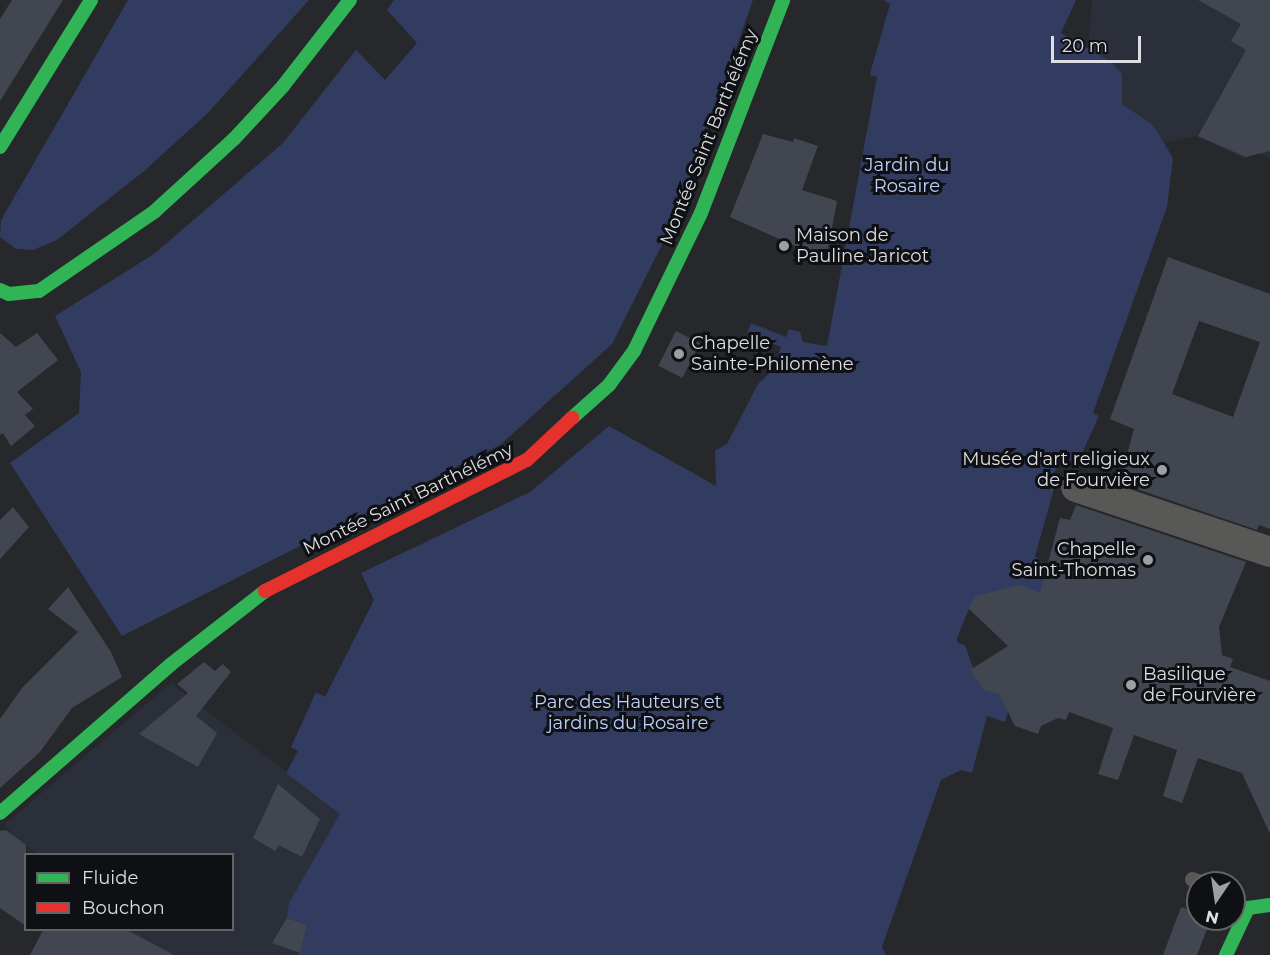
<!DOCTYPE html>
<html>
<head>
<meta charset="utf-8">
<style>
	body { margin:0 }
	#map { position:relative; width:1270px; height:955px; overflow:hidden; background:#27282b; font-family:Montserrat,sans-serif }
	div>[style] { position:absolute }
	.built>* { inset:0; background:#2b2f39 }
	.green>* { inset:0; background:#313c60 }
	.building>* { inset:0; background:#424650; transform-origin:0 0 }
	.lane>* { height:15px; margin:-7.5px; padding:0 7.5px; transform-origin:7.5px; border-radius:7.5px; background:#585857 }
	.street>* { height:30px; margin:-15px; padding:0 15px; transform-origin:15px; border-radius:15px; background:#585857 }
	.fast>* { height:14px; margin:-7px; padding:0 7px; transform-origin:7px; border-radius:7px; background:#30b455 }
	.jam>* { height:14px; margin:-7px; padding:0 7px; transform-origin:7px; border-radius:7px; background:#e5322d }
	.dots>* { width:16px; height:16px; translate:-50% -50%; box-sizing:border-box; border:3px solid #0f1013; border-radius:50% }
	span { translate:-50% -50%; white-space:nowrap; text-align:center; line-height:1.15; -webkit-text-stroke:6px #0f1013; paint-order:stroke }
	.street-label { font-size:18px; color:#dddfe3 }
	.park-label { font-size:18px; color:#bfd0fe }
	.poi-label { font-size:18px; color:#dddfe3 }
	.left { translate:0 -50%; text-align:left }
	.right { translate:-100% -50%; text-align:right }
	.legend { position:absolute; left:24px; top:853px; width:210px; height:78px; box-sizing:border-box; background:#0f1013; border:2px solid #616366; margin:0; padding:8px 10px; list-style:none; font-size:18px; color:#dddfe3 }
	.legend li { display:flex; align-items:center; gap:12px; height:30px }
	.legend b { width:30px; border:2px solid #616366 }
	.north { position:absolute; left:1186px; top:871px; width:60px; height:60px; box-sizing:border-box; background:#0f1013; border:2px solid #616366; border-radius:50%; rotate:193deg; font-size:16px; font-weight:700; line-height:24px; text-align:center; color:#dddfe3 }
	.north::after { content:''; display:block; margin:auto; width:21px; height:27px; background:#9d9fa3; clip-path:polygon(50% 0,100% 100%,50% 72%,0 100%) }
	.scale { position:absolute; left:1051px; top:36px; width:90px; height:27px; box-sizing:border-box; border:3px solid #dddfe3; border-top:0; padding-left:8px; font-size:18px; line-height:21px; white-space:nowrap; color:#dddfe3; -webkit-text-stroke:4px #0f1013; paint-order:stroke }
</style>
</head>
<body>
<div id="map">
	<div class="built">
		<i style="clip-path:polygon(1092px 0,1270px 0,1270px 159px,1256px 151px,1245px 159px,1196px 136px,1124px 152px,1082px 133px)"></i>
		<i style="clip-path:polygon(171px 683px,341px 814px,289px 903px,307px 925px,300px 955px,93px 955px,109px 930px,232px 930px,232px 854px,38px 854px,13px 836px,5px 824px)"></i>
	</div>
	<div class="green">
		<i style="clip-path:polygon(128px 0,309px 0,208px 113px,144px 171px,57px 240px,33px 250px,16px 249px,0 237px,1px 220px)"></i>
		<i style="clip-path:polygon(394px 0,753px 0,678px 213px,612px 344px,500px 445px,122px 636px,10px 463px,79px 413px,81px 372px,55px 316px,154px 254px,283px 143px,356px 50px,385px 80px,417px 43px,387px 10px)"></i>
		<i style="clip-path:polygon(883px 0,1076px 0,1061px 33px,1110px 61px,1122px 74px,1122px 104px,1153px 125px,1173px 158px,1167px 207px,1093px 413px,1099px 416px,1077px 464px,1063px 456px,1049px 482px,1055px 486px,1035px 556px,1040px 562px,1059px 567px,1046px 603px,971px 604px,957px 638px,958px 643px,965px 645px,973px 668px,970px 671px,1001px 695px,1008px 712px,1005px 722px,987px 716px,972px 773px,961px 770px,941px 780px,882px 947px,886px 955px,299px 955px,307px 925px,287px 918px,289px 903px,340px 814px,286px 773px,298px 751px,291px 747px,316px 692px,325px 697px,374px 600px,361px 573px,530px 492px,609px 426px,716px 486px,715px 451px,727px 444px,758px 384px,774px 369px,781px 347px,747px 333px,751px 323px,786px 337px,789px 329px,800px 332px,803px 342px,827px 346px,877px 77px,870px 75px,871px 70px,890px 4px)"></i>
	</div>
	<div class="building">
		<i style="clip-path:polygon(12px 0,63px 0,0 101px,0 19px)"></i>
		<i style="clip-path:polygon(1198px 0,1270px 0,1270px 151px,1246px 157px,1198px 136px,1246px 50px,1231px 41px,1241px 24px)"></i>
		<i style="clip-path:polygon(763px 134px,793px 142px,794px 138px,818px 146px,802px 190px,837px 201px,826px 260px,730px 217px)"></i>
		<i style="clip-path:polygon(evenodd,1168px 257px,1270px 294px,1270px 529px,1259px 525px,1257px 530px,1119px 483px,1134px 429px,1110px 419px,1168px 257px,1199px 321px,1260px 342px,1233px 417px,1172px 394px,1199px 321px)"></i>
		<i style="left:676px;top:331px;width:27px;height:39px;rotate:27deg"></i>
		<i style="clip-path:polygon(0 333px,16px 347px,37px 333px,58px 360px,17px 392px,33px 409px,25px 415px,35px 426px,11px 446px,3px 433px,0 435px)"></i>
		<i style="clip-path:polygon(1076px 505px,1246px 562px,1219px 627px,1222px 655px,1233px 659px,1230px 667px,1270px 681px,1270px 834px,1242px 773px,1198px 758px,1182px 803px,1163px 796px,1177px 750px,1134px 735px,1118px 780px,1098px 774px,1113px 728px,1069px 712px,1066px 720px,1058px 718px,1041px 726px,1038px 734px,1015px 726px,999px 694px,984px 690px,970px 670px,1008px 646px,968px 608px,976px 596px,1019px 585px,1040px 593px,1060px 518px,1070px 520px)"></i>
		<i style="clip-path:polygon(13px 507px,29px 527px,0 559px,0 520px)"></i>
		<i style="clip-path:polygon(68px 587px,111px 652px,122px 677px,72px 708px,40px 752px,0 788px,0 719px,22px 688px,78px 632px,48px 609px)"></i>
		<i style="clip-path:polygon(204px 662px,215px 671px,223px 664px,231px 672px,196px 716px,217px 733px,198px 767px,139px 734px,188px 693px,177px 684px)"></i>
		<i style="clip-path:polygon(278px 784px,320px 819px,302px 857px,279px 845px,275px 851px,253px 838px)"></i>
		<i style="clip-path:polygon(6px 830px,26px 845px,26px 926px,0 908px,0 831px)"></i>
		<i style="clip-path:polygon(1181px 907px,1198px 913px,1198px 919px,1211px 919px,1197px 955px,1163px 955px)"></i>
		<i style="clip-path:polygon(287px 918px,307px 925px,300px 953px,272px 943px)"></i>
		<i style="clip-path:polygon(43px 930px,127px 930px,174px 955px,30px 955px)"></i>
	</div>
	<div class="lane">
		<i style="left:1192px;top:879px;width:12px;rotate:20deg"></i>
	</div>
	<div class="street">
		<i style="left:1076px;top:487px;width:205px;rotate:18.5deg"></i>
	</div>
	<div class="fast">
		<i style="left:0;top:147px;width:173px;rotate:-58.2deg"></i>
		<i style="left:0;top:290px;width:10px;rotate:24deg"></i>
		<i style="left:9px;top:294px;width:30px;rotate:-6deg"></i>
		<i style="left:39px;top:291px;width:140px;rotate:-34.5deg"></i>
		<i style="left:154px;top:212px;width:108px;rotate:-42.4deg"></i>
		<i style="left:234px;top:139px;width:72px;rotate:-47.2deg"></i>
		<i style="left:283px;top:86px;width:109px;rotate:-52.1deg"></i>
		<i style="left:572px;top:418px;width:50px;rotate:-41.7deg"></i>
		<i style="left:609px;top:385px;width:42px;rotate:-53.7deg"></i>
		<i style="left:634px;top:351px;width:153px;rotate:-64.1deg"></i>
		<i style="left:701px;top:213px;width:228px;rotate:-68.9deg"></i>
		<i style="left:0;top:813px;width:225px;rotate:-41deg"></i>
		<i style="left:170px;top:665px;width:120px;rotate:-37.9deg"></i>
		<i style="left:1226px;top:955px;width:52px;rotate:-64.9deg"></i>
		<i style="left:1248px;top:908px;width:22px;rotate:-8deg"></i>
	</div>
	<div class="jam">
		<i style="left:265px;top:591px;width:293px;rotate:-26.6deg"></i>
		<i style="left:527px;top:460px;width:62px;rotate:-43deg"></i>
	</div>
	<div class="dots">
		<i style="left:784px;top:246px;background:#9d9fa3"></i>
		<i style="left:679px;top:354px;background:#9d9fa3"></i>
		<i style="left:1162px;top:470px;background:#9d9fa3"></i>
		<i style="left:1148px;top:560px;background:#9d9fa3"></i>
		<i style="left:1131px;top:685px;background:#9d9fa3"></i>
	</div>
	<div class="street-label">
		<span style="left:709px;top:137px;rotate:-68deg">Montée Saint Barthélémy</span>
		<span style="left:408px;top:499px;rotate:-26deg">Montée Saint Barthélémy</span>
	</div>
	<div class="park-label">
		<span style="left:907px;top:176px">Jardin du<br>Rosaire</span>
		<span style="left:628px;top:713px">Parc des Hauteurs et<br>jardins du Rosaire</span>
	</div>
	<div class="poi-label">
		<span class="left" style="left:796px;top:246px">Maison de<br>Pauline Jaricot</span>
		<span class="left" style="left:691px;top:354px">Chapelle<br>Sainte-Philomène</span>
		<span class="right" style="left:1150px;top:470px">Musée d'art religieux<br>de Fourvière</span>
		<span class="right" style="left:1136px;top:560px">Chapelle<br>Saint-Thomas</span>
		<span class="left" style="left:1143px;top:685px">Basilique<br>de Fourvière</span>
	</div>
	<ul class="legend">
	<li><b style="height:8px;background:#30b455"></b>Fluide</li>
	<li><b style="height:8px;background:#e5322d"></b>Bouchon</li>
	</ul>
	<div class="north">N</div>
	<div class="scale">20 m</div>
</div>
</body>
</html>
